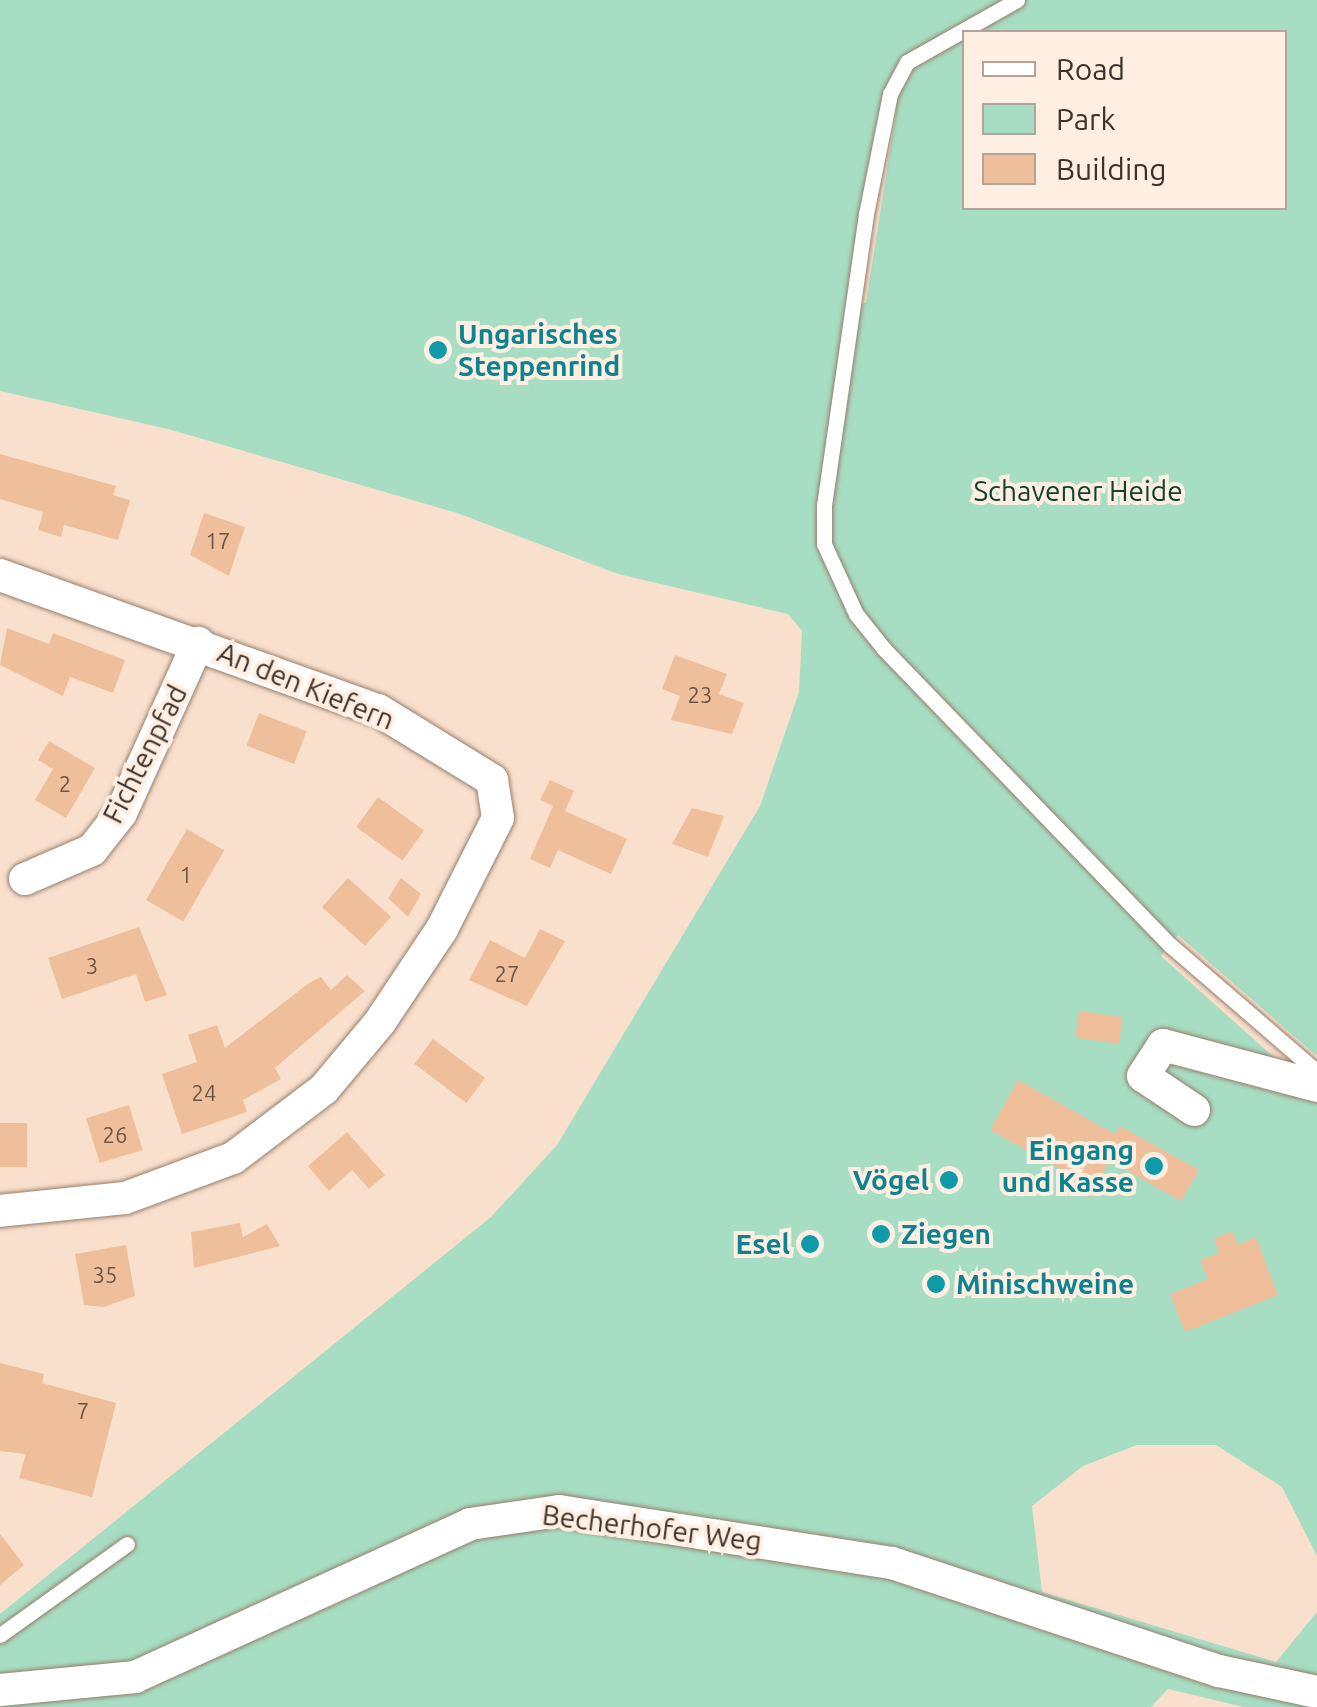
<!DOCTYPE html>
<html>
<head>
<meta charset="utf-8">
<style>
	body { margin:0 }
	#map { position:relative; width:1317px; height:1707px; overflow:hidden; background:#f9e0cc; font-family:Ubuntu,sans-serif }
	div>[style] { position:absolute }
	.green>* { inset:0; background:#a7dec3 }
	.building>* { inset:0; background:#efbf9c; transform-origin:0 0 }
	.roads { filter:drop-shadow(0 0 2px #967f6d) drop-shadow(0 0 2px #967f6d) }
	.lane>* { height:15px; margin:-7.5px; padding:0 7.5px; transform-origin:7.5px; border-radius:7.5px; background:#fff }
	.street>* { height:32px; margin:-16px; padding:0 16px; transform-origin:16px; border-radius:16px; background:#fff }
	.dots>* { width:28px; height:28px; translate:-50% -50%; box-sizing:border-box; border:5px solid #ffefe3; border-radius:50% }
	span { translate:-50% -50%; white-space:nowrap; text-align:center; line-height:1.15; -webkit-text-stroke:8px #ffefe3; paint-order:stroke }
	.number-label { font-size:22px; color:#6a5648 }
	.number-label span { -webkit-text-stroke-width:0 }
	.culture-label { font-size:28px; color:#0d838f; font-weight:700 }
	.left { translate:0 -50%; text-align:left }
	.right { translate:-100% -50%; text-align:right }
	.park-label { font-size:28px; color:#12422f }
	.street-label { font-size:28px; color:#3d332c }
	.legend { position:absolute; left:962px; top:30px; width:325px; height:180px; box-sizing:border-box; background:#ffefe3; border:2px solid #b1a49a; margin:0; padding:12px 18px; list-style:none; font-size:30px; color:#3d332c }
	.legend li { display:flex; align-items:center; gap:20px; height:50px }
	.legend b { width:50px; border:2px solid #b1a49a }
</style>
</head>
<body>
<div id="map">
	<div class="green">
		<i style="clip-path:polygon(evenodd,0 0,1317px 0,1317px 1056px,1178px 935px,1161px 956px,1317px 1096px,1317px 1556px,1282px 1487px,1216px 1445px,1137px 1445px,1083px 1466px,1032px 1506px,1042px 1592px,1276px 1662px,1317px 1612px,1317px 1707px,1244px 1707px,1168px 1689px,1151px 1707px,0 1707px,0 1614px,491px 1217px,557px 1145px,760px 806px,799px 692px,802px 631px,788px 614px,618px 574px,457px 513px,168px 429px,0 391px,0 0,964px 32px,1284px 32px,1284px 208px,964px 208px,964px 32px,0 0,889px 101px,896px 112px,866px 303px,855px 303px,889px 101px)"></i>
	</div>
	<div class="building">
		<i style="clip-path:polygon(0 454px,116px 486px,113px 495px,130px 500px,118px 540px,64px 525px,61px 537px,38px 530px,43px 512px,0 499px)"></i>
		<i style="clip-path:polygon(204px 513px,245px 527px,229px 576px,190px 555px)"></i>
		<i style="clip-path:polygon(7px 628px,49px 644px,53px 633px,125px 660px,113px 693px,70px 677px,63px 696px,0 665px)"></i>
		<i style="clip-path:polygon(675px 655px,727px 674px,719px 694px,744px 703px,732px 734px,671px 720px,680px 696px,662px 689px)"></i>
		<i style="left:259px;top:713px;width:51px;height:35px;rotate:21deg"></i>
		<i style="clip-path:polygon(49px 741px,95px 768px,66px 818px,35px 800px,53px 769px,38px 760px)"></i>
		<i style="clip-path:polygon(550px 780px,574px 791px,565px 811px,627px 839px,611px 874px,558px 850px,550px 868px,530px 859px,553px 806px,540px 800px)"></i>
		<i style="left:378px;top:797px;width:57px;height:37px;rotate:36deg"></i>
		<i style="clip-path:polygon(692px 808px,724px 816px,708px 857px,672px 844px)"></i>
		<i style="left:187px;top:829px;width:43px;height:82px;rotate:30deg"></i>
		<i style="left:348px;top:878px;width:58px;height:39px;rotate:42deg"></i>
		<i style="clip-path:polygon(401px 878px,421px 894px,408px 917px,388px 898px)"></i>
		<i style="clip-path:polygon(139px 927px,167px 995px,145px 1002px,136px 974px,62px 999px,48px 958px)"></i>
		<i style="clip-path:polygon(540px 929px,565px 941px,527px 1006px,469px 980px,490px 940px,525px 958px)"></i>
		<i style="clip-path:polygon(347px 975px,365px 991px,275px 1068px,281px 1079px,243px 1100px,247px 1112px,182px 1134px,162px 1074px,197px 1062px,188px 1035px,217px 1025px,225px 1048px,309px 983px,321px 977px,331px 990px)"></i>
		<i style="left:1079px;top:1011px;width:44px;height:27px;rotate:8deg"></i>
		<i style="left:433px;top:1039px;width:65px;height:31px;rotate:37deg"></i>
		<i style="clip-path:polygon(1018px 1080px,1115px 1134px,1120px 1126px,1199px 1170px,1181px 1201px,1110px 1161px,1089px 1198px,1055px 1179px,1061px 1169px,990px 1130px)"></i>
		<i style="left:129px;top:1105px;width:47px;height:45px;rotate:73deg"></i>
		<i style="left:0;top:1123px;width:27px;height:44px"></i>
		<i style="clip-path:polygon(347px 1132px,385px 1175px,369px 1189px,352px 1170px,329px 1191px,308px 1166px)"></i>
		<i style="clip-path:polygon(240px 1223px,243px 1237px,267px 1224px,280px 1246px,194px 1268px,191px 1232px)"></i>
		<i style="clip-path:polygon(1232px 1231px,1238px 1245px,1256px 1237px,1278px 1295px,1185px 1332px,1170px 1294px,1208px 1279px,1200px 1260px,1219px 1253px,1214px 1239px)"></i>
		<i style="clip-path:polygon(126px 1245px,135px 1296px,104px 1307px,84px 1305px,75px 1254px)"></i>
		<i style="clip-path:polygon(0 1363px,44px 1374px,42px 1383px,116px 1403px,92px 1497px,19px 1478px,26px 1454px,0 1451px)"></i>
		<i style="clip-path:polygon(0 1534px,24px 1565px,0 1585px)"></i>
	</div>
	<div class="roads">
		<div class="lane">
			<i style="left:1017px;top:0;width:126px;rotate:150.6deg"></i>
			<i style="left:907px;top:62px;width:36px;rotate:118deg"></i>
			<i style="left:890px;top:94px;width:122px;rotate:101.3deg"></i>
			<i style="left:866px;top:214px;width:293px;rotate:98.2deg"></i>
			<i style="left:824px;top:504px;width:40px;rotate:90deg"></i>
			<i style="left:824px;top:544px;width:77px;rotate:65.4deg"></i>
			<i style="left:856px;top:614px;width:45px;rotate:51.3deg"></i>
			<i style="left:884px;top:649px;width:412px;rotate:46deg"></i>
			<i style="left:1170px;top:945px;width:194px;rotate:40.8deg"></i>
			<i style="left:0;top:1635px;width:156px;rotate:-35.6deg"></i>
		</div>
		<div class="street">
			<i style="left:0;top:575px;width:401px;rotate:19.7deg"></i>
			<i style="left:378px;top:710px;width:134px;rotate:31.6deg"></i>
			<i style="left:492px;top:780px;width:38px;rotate:81deg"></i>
			<i style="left:498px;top:818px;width:124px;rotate:116.8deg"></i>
			<i style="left:442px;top:929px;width:112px;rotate:123.7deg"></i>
			<i style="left:380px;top:1022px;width:87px;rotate:129.9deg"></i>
			<i style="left:324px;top:1089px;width:114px;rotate:142.8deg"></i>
			<i style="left:233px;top:1158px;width:115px;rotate:159.7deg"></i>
			<i style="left:125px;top:1198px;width:126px;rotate:174.1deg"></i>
			<i style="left:25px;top:879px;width:73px;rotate:-23.4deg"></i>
			<i style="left:92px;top:850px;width:47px;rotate:-51.9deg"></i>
			<i style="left:121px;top:813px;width:187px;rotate:-65.6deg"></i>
			<i style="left:1194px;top:1110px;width:61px;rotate:-146.3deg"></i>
			<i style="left:1143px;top:1076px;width:37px;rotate:-57deg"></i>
			<i style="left:1163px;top:1045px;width:159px;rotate:14.9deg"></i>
			<i style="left:0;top:1690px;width:136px;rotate:-5.5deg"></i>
			<i style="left:135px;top:1677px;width:368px;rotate:-24.5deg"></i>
			<i style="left:470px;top:1524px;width:90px;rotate:-8.3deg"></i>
			<i style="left:559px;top:1511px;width:337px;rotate:8.9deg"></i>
			<i style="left:892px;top:1563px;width:344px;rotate:18.3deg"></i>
			<i style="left:1219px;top:1671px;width:100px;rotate:12.1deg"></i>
		</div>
	</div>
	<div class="dots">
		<i style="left:438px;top:350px;background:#0f9aa8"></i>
		<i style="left:1154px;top:1166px;background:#0f9aa8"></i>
		<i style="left:949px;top:1180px;background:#0f9aa8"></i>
		<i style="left:881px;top:1234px;background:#0f9aa8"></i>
		<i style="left:810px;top:1244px;background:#0f9aa8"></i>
		<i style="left:936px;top:1284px;background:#0f9aa8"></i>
	</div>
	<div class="number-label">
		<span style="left:218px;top:541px">17</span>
		<span style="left:700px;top:695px">23</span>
		<span style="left:65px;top:784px">2</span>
		<span style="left:186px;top:875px">1</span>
		<span style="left:92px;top:966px">3</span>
		<span style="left:507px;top:974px">27</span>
		<span style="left:204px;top:1093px">24</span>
		<span style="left:115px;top:1135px">26</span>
		<span style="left:105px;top:1275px">35</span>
		<span style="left:83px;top:1411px">7</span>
	</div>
	<div class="culture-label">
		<span class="left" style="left:458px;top:350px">Ungarisches<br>Steppenrind</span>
		<span class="right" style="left:1134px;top:1166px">Eingang<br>und Kasse</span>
		<span class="right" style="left:929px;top:1180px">Vögel</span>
		<span class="left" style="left:901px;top:1234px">Ziegen</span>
		<span class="right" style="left:790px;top:1244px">Esel</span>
		<span class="left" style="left:956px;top:1284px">Minischweine</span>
	</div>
	<div class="park-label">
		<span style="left:1078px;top:491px">Schavener Heide</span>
	</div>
	<div class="street-label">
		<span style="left:306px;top:686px;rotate:22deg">An den Kiefern</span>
		<span style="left:145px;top:754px;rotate:-63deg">Fichtenpfad</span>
		<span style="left:652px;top:1528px;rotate:7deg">Becherhofer Weg</span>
	</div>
	<ul class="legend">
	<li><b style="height:12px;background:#fff"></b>Road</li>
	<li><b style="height:28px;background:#a7dec3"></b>Park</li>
	<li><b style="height:28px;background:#efbf9c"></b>Building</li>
	</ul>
</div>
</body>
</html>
